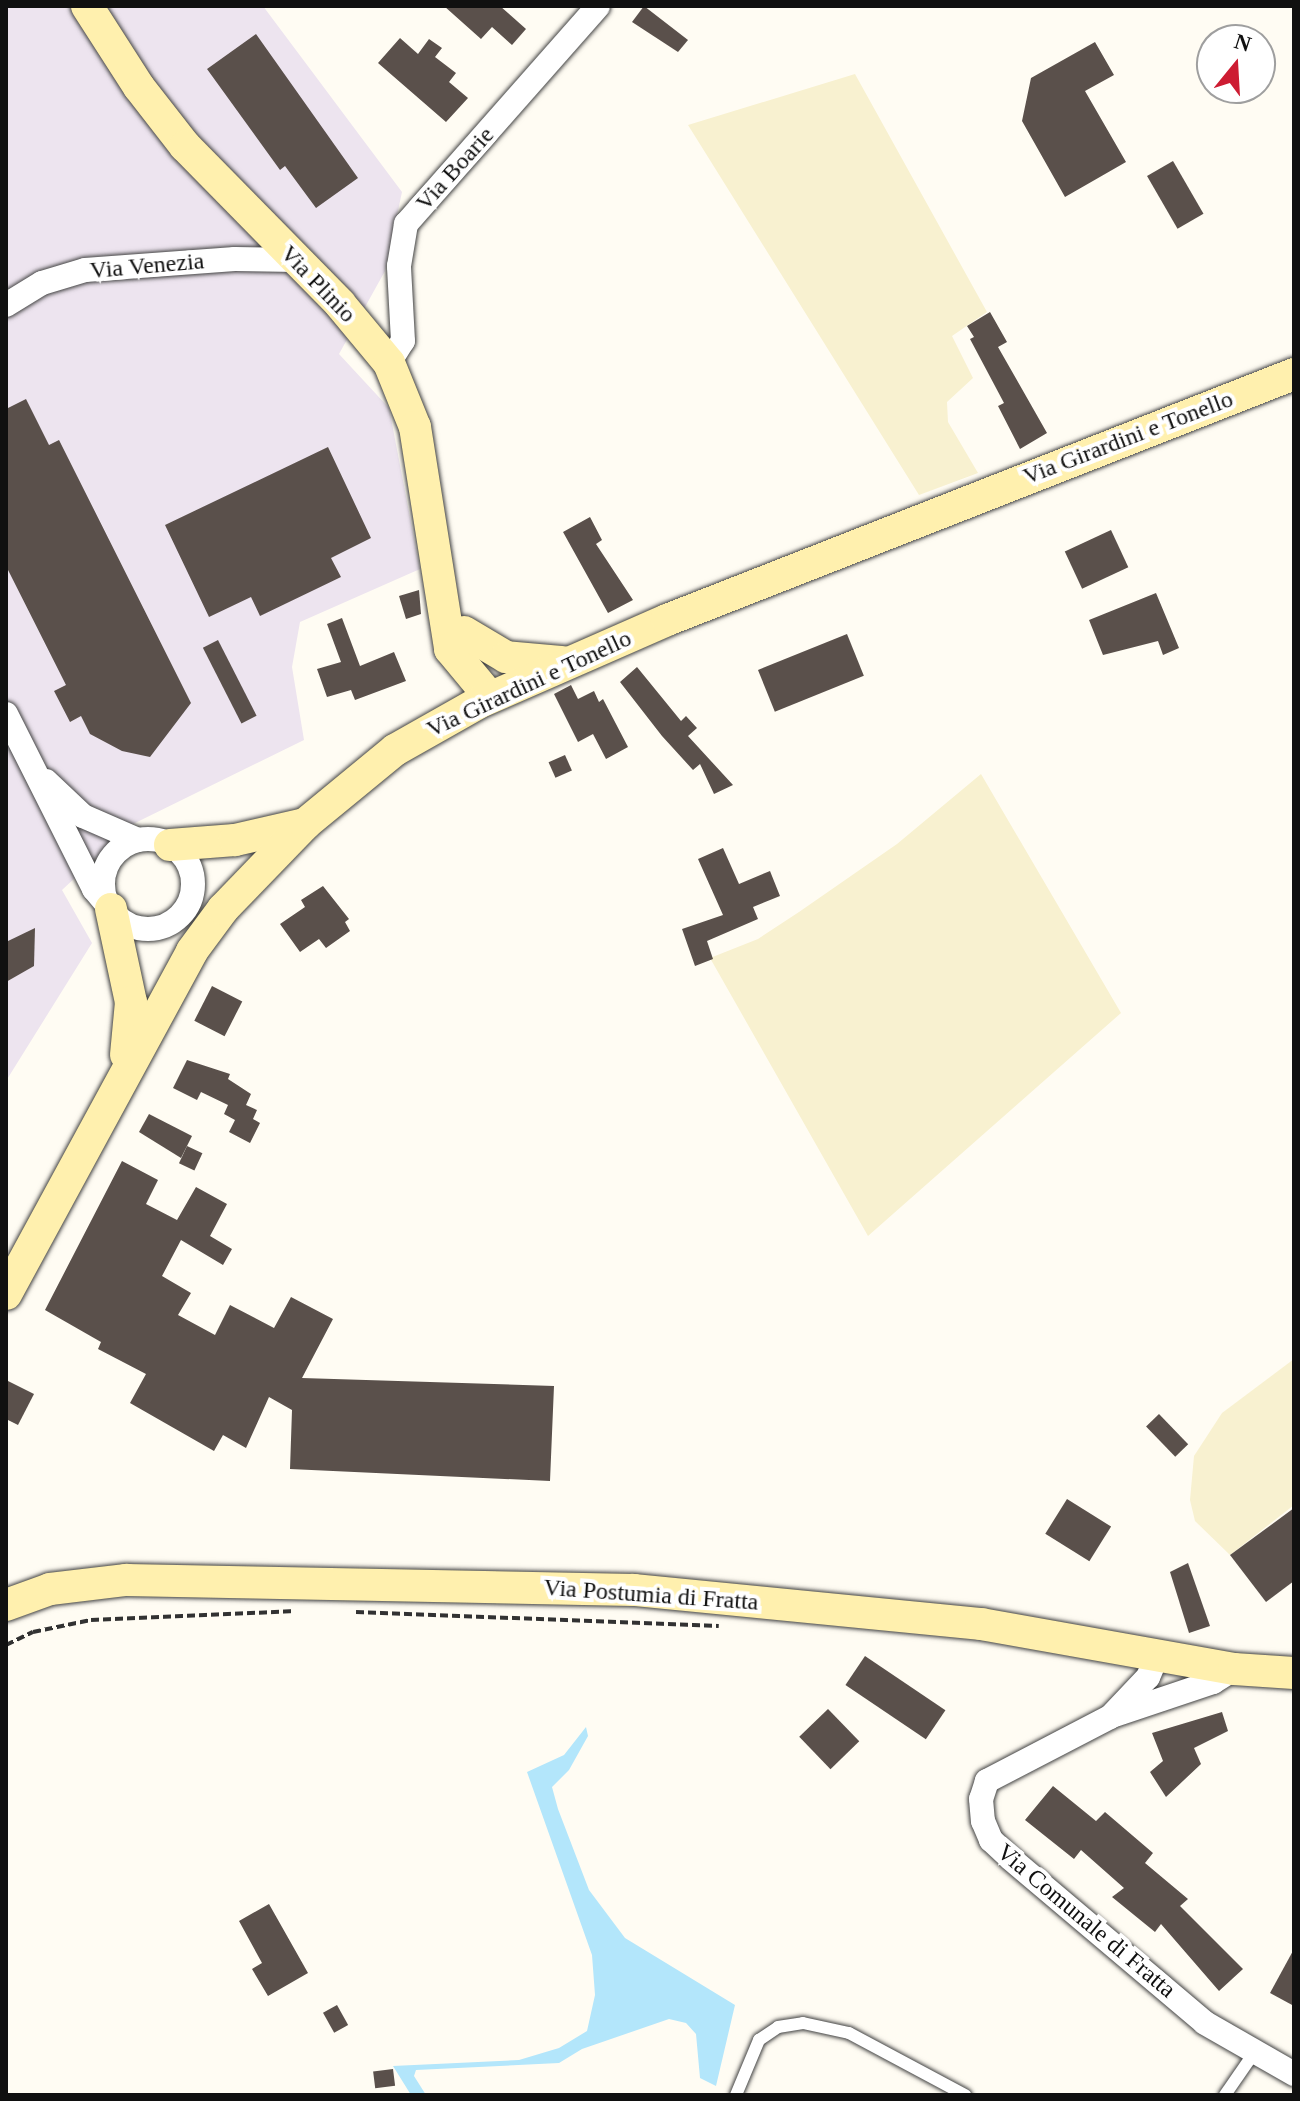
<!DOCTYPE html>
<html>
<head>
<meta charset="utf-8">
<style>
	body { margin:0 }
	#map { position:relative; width:1300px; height:2101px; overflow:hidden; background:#fffcf3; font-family:"Times New Roman",serif }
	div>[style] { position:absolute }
	.industrial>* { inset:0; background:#ede4ef }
	.farmland>* { inset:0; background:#f8f1d0 }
	.water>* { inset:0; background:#b3e6fb }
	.building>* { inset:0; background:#5a504b; transform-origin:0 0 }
	.path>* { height:4px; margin-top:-2px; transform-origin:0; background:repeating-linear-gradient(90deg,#323232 0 8px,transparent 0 12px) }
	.roads { filter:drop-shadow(0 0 2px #434343) drop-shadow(0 0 2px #434343) }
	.lane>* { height:12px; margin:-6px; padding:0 6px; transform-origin:6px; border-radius:6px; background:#fff }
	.street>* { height:24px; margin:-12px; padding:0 12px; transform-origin:12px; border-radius:12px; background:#fff }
	.street>.ring { margin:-12px; padding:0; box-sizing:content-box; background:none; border:24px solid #fff; border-radius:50% }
	.secondary>* { height:32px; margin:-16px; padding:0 16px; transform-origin:16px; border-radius:16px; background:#fff0ae }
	span { translate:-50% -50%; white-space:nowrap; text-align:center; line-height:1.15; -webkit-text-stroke:8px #fff; paint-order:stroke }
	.street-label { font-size:24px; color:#101010 }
	.frame { position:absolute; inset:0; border:8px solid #101010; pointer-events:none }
	.north { position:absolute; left:1196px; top:24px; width:80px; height:80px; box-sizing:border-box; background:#fff; border:2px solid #9f9f9f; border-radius:50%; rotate:18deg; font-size:22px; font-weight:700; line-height:32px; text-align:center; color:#101010 }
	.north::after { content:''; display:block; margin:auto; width:28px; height:36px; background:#cd1c32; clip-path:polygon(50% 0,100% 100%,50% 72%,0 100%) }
</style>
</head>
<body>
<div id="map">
	<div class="industrial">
		<i style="clip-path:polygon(6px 6px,263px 6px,402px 192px,385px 271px,339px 354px,389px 408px,420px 569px,300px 622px,292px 667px,304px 740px,133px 824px,62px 890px,92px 943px,6px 1081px)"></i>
	</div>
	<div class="farmland">
		<i style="clip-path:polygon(855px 74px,987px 312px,952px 336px,973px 378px,947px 402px,948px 422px,978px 473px,919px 495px,688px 125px)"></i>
		<i style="clip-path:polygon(981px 774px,1121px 1013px,868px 1236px,710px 958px,758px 939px,799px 912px,897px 844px)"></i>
		<i style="clip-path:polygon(1294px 1359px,1294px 1505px,1230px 1555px,1195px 1521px,1190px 1500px,1194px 1456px,1222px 1413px)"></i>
	</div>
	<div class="water">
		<i style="clip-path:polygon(586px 1727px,588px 1736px,569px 1770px,552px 1787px,558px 1809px,589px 1890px,625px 1938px,735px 2005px,716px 2086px,700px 2078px,696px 2034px,686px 2023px,669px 2019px,582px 2049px,559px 2063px,416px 2070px,414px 2076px,426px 2095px,411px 2095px,393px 2066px,519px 2060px,559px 2048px,587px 2031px,595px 1995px,592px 1955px,527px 1772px,564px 1755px)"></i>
	</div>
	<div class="building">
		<i style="clip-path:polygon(444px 6px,500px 6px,526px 29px,512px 45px,492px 27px,481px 39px)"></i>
		<i style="clip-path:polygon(644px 6px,688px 40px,678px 52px,632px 22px)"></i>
		<i style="clip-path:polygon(256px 34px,358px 178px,316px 208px,285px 166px,280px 170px,207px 69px)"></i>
		<i style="clip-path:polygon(400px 38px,418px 54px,429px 39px,442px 48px,435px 57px,456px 73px,449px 82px,468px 98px,446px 122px,378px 63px)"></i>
		<i style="clip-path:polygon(1095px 42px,1114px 75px,1085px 91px,1126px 162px,1065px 197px,1022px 121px,1031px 78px)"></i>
		<i style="left:1173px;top:161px;width:61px;height:30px;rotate:60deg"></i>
		<i style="clip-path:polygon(990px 312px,1007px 342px,998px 347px,1047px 433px,1020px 449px,998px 406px,1004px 403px,970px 339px,974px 337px,967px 326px)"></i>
		<i style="clip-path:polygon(26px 399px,49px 445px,59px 440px,191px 703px,150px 757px,122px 751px,90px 734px,81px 716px,70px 722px,54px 691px,66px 685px,6px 566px,6px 409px)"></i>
		<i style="clip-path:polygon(328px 447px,371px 538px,331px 558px,341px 577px,260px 616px,251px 597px,209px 617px,165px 525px)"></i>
		<i style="clip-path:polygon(590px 517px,602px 540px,596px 544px,633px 600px,608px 613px,563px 532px)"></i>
		<i style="left:1111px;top:530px;width:41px;height:51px;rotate:65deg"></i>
		<i style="clip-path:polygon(419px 590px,421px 614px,406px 619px,399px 596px)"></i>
		<i style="clip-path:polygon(1156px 593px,1179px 648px,1163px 655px,1158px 641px,1103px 655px,1089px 620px)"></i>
		<i style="clip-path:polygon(342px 618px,360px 666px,394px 652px,406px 681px,355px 700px,351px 690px,327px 697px,317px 669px,341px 662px,327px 624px)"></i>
		<i style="left:847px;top:634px;width:45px;height:96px;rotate:68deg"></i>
		<i style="left:218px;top:640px;width:85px;height:17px;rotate:63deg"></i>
		<i style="clip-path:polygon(637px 667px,681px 721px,686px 716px,697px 728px,688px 736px,733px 785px,714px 794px,700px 764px,693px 770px,662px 736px,620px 682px)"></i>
		<i style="clip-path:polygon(571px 685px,578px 699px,594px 691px,599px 702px,603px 699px,628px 747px,606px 759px,593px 734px,578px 742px,554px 694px)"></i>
		<i style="left:565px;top:755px;width:17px;height:18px;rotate:66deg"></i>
		<i style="clip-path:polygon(723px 848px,739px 884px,770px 871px,780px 896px,753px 907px,758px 919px,707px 941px,713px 959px,695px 966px,682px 929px,723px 915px,698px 859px)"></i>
		<i style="clip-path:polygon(323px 886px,349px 919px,345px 922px,350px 931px,326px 948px,319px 939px,300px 952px,280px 924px,305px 907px,301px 900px)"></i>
		<i style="clip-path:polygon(35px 928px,34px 966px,6px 982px,6px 942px)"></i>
		<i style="left:212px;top:986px;width:34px;height:39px;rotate:27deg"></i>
		<i style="clip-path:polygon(187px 1060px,230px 1074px,228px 1079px,251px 1094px,246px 1105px,257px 1110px,253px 1119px,260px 1123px,250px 1143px,229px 1132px,235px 1120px,224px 1114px,228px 1105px,201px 1092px,197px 1100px,173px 1088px)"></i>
		<i style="clip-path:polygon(149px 1114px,192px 1136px,181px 1158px,139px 1132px)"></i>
		<i style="left:187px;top:1146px;width:17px;height:19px;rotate:25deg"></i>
		<i style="clip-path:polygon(122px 1161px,158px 1180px,146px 1204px,177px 1220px,196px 1187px,227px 1204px,210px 1236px,232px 1249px,223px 1265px,181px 1240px,162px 1276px,191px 1293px,178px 1315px,215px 1335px,230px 1305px,274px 1328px,291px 1297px,333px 1319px,302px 1378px,554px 1386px,550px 1481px,290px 1469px,292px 1410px,269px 1397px,246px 1448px,223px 1435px,214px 1451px,130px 1403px,146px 1374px,98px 1349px,101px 1342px,45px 1310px)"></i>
		<i style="clip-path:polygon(6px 1380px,34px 1394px,18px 1425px,6px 1419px)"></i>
		<i style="left:1159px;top:1414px;width:42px;height:18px;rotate:46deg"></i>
		<i style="left:1067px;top:1499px;width:52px;height:41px;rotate:32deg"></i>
		<i style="clip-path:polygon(1294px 1508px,1294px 1581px,1266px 1602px,1230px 1555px)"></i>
		<i style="clip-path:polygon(1188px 1563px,1210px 1626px,1189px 1633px,1170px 1572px)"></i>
		<i style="left:865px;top:1656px;width:97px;height:35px;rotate:34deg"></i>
		<i style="left:828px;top:1709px;width:45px;height:40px;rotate:46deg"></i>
		<i style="clip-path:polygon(1222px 1712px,1228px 1731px,1194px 1748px,1201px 1764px,1166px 1797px,1150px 1772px,1163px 1761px,1152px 1733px)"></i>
		<i style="clip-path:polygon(1053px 1786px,1096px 1821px,1105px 1812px,1153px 1853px,1145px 1863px,1188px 1899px,1180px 1906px,1243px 1969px,1219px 1991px,1161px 1924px,1155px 1932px,1112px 1897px,1124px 1888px,1081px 1850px,1074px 1859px,1025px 1820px)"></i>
		<i style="clip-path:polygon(269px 1904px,308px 1973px,268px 1996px,252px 1969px,262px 1963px,239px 1921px)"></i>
		<i style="clip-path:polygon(1294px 1949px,1294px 2006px,1270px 1993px)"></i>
		<i style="left:337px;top:2005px;width:23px;height:16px;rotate:61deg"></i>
		<i style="left:393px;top:2069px;width:17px;height:20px;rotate:83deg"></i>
	</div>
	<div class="path">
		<i style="left:356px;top:1612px;width:363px;rotate:2.2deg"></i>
		<i style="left:6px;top:1645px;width:30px;rotate:-26deg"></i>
		<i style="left:33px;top:1632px;width:59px;rotate:-11.7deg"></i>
		<i style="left:91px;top:1620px;width:204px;rotate:-2.5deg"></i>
	</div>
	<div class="roads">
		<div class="lane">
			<i style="left:736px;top:2095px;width:60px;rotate:-67.3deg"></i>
			<i style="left:759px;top:2040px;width:23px;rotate:-34deg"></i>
			<i style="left:778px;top:2027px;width:25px;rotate:-9deg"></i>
			<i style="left:803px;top:2023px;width:47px;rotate:12.3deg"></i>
			<i style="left:849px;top:2033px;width:132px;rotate:28.1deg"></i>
			<i style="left:1225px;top:2095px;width:51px;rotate:-55.4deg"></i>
		</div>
		<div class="street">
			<i style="left:6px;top:305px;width:42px;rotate:-31.4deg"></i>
			<i style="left:42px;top:283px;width:45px;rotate:-16.8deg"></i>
			<i style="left:85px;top:270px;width:150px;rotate:-4.2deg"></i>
			<i style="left:235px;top:259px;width:61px;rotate:0.9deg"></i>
			<i style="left:389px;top:363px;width:26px;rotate:-58deg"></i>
			<i style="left:403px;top:341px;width:75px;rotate:-93.1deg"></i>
			<i style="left:399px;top:266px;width:43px;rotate:-80.5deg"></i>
			<i style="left:406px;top:224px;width:290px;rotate:-48.6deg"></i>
			<i style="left:6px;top:714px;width:196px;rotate:63.3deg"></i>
			<i style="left:94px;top:889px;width:17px;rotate:50deg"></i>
			<i style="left:46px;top:781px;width:51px;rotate:43.4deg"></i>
			<i style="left:83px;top:816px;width:60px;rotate:23.6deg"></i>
			<i class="ring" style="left:103px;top:839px;width:66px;height:66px"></i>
			<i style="left:1157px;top:1656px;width:23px;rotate:113deg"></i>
			<i style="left:1148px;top:1677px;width:55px;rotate:133.5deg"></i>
			<i style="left:1110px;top:1717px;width:139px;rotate:152.5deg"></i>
			<i style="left:987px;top:1781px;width:19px;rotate:108deg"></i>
			<i style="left:981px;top:1799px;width:22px;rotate:85deg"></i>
			<i style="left:983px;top:1821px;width:21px;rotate:67deg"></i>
			<i style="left:991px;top:1840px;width:26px;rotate:43deg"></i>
			<i style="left:1010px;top:1858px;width:255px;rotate:40.2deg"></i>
			<i style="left:1205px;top:2023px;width:103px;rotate:29.8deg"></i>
			<i style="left:1112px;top:1716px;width:107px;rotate:-18.6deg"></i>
			<i style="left:1213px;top:1682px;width:25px;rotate:-32deg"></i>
		</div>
		<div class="secondary">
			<i style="left:87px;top:6px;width:96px;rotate:57.3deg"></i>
			<i style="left:139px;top:87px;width:75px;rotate:52.1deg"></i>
			<i style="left:185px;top:146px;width:221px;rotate:45.5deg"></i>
			<i style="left:340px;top:304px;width:77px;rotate:50.3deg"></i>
			<i style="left:389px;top:363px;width:69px;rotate:67.9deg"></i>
			<i style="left:415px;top:427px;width:225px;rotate:81deg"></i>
			<i style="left:450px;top:649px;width:62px;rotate:50.2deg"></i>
			<i style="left:464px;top:632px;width:49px;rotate:30.8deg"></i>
			<i style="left:506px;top:657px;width:56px;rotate:5.1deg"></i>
			<i style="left:170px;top:845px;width:65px;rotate:-4.4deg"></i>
			<i style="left:235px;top:840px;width:72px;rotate:-12.9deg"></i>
			<i style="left:111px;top:909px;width:95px;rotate:77.9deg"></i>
			<i style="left:131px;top:1002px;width:53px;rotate:95.4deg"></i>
			<i style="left:6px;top:1294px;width:390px;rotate:-61.5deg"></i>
			<i style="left:192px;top:951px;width:52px;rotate:-53.6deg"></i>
			<i style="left:223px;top:909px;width:118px;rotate:-46deg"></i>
			<i style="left:305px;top:824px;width:117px;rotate:-39.4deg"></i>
			<i style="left:395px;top:750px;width:95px;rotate:-29.5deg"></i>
			<i style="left:478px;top:703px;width:206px;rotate:-23.7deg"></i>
			<i style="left:667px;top:620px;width:674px;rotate:-21.42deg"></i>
			<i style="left:6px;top:1605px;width:47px;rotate:-20deg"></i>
			<i style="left:50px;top:1589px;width:77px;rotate:-6.8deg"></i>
			<i style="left:126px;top:1580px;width:508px;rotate:1.13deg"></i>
			<i style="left:634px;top:1590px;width:349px;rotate:5.6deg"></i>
			<i style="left:981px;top:1624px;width:257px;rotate:10.1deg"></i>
			<i style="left:1234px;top:1669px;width:60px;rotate:3.8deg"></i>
		</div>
	</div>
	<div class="street-label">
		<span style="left:455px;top:169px;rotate:-48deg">Via Boarie</span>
		<span style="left:147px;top:266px;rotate:-5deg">Via Venezia</span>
		<span style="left:318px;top:284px;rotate:46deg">Via Plinio</span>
		<span style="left:1128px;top:438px;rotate:-21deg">Via Girardini e Tonello</span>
		<span style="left:529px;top:684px;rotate:-25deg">Via Girardini e Tonello</span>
		<span style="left:651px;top:1595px;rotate:4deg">Via Postumia di Fratta</span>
		<span style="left:1086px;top:1921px;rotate:40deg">Via Comunale di Fratta</span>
	</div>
	<div class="frame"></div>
	<div class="north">N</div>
</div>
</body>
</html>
